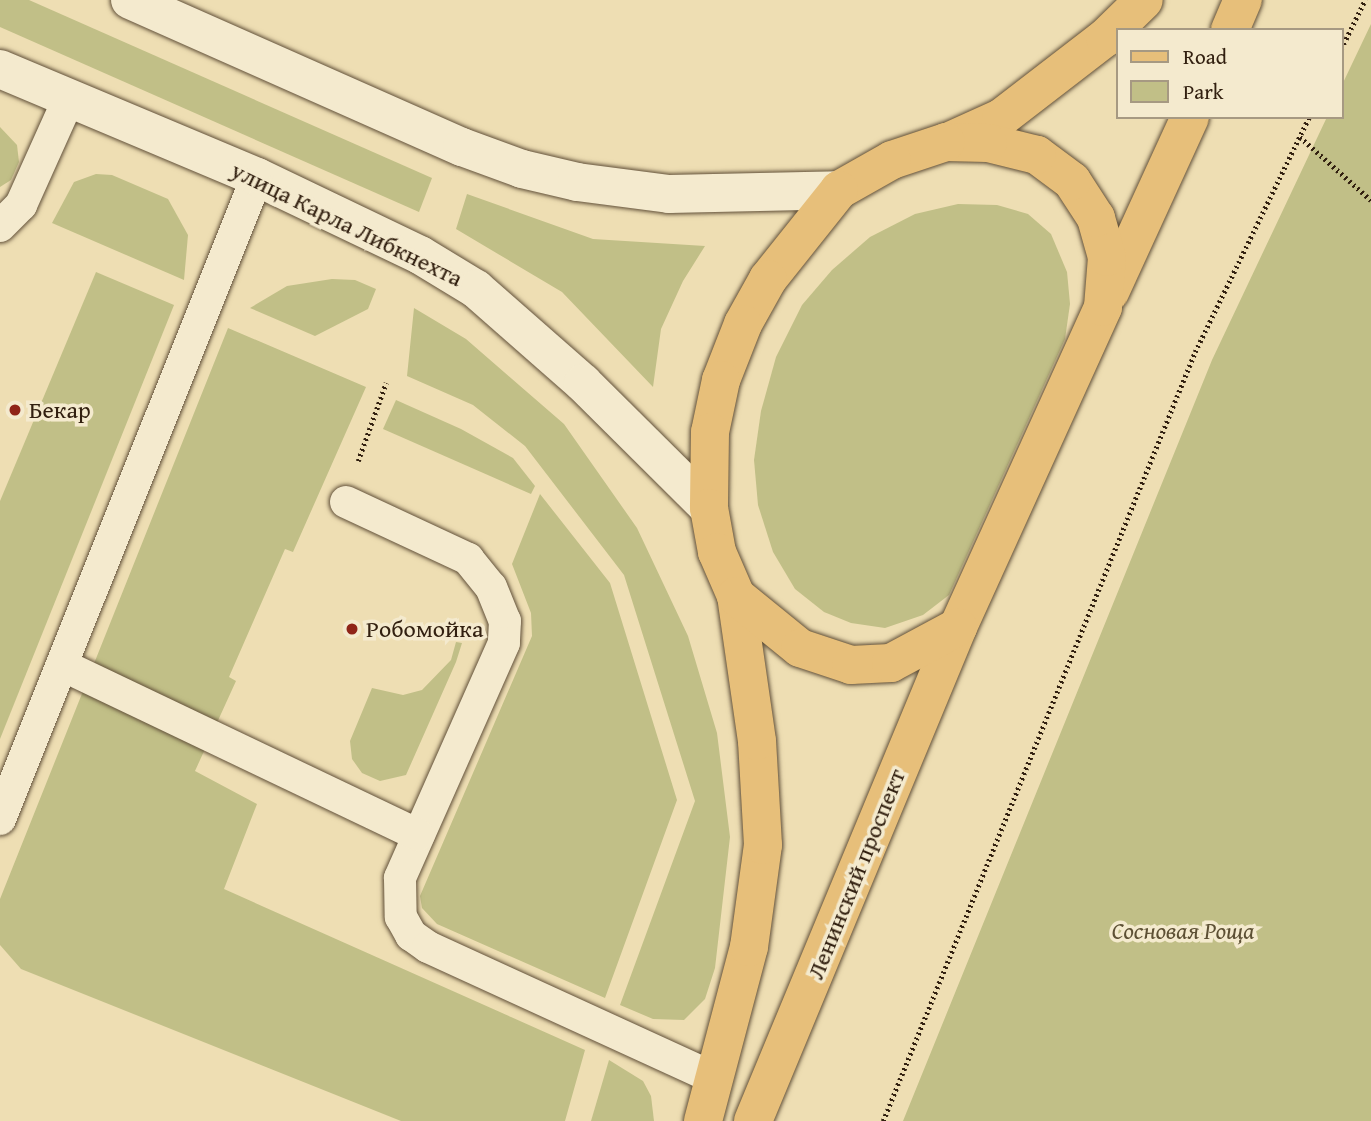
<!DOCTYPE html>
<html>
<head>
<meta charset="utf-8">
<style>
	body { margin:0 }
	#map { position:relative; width:1371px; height:1121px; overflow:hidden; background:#eedeb3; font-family:"Gentium Book Plus",serif }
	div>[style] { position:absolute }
	.green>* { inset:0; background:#c1bf87 }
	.path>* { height:4.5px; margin-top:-2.25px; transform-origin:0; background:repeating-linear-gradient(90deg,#322010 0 2px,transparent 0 5.5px) }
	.roads { filter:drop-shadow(0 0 2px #615039) drop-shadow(0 0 2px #615039) }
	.service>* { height:32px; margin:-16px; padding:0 16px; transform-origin:16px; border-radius:16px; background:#f4eace }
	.secondary>* { height:38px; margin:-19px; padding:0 19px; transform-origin:19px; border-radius:19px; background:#f4eace }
	.primary>* { height:38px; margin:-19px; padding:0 19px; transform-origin:19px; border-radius:19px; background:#e7bf7a }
	.dots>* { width:19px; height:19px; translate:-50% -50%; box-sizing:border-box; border:4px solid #f4eace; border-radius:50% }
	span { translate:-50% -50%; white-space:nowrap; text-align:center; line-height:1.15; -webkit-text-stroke:7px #f4eace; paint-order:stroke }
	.street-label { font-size:24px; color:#322010 }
	.poi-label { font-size:24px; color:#322010 }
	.left { translate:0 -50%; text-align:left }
	.park-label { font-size:24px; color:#5d5034; font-style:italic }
	.legend { position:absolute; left:1116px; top:28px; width:228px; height:91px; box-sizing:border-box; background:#f4eace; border:2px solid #a69982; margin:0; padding:9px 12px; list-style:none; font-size:21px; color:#322010 }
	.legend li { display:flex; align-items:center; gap:14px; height:35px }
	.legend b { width:35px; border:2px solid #a69982 }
</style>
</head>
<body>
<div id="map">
	<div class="green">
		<i style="clip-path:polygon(0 0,29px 0,432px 178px,419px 212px,0 27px)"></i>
		<i style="clip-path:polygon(1371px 24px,1371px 1121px,903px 1121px,1212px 360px,1327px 117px,1341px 117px,1341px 87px)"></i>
		<i style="clip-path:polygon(0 127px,17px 145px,19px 162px,11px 180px,0 187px)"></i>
		<i style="clip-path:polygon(96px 174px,112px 175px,168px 199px,188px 235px,184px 280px,52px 223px,74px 182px)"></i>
		<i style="clip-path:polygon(467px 194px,593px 239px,705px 246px,683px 281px,661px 329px,653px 387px,562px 292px,456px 229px)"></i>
		<i style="clip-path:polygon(958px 204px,997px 205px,1028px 214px,1051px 234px,1067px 272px,1070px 304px,1065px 339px,949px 595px,923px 615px,885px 628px,851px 623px,824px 612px,795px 589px,773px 552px,758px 505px,754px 460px,761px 411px,776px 357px,802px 305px,832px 270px,870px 237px,915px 214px)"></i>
		<i style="clip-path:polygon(96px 272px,174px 305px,0 739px,0 501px)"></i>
		<i style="clip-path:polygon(332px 279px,355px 280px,376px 289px,368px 309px,315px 336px,250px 308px,287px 286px)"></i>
		<i style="clip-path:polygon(414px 308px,466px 339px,564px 424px,637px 528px,688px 636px,717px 733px,730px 837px,715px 968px,705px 999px,684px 1020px,653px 1019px,620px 1005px,695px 801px,624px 575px,525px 446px,473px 405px,407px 376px)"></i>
		<i style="clip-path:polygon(228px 328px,366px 387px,293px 552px,285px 549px,229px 677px,236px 681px,195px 771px,257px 804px,224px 889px,585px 1050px,565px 1121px,401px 1121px,21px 969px,0 945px,0 899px)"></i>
		<i style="clip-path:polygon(396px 400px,461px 429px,513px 458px,535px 486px,531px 494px,383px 429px)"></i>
		<i style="clip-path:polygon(540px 494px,610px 583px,677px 800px,605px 998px,437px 924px,422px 908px,420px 896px,532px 636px,531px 613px,512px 564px)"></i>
		<i style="clip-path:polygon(456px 642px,462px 643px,456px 662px,406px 775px,380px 781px,362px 773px,352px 759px,350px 741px,372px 688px,403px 695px,422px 690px,451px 660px)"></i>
		<i style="clip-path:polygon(609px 1060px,643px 1081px,651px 1096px,654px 1121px,591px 1121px)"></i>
	</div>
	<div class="path">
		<i style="left:1341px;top:49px;width:55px;rotate:-63.9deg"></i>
		<i style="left:1300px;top:137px;width:95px;rotate:41.6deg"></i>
		<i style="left:358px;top:461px;width:83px;rotate:-70.3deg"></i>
		<i style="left:883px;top:1121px;width:830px;rotate:-67.92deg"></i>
		<i style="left:1195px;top:352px;width:261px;rotate:-64.1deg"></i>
	</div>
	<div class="roads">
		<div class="service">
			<i style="left:0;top:226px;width:30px;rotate:-45deg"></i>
			<i style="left:21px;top:205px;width:117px;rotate:-65.8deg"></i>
			<i style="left:346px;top:502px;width:135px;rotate:25deg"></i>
			<i style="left:468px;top:559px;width:36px;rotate:51deg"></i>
			<i style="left:491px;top:587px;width:37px;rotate:68deg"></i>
			<i style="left:505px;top:621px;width:22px;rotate:93deg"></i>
			<i style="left:504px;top:643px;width:257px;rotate:113.9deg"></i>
			<i style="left:400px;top:878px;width:39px;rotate:89deg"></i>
			<i style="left:401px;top:917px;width:21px;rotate:61deg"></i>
			<i style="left:411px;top:935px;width:21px;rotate:35deg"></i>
			<i style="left:428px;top:947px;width:317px;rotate:24.6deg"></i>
			<i style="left:62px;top:665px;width:395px;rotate:25.5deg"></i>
			<i style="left:0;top:819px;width:692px;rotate:-68.18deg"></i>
		</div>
		<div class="secondary">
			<i style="left:130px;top:0;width:363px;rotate:23.9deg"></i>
			<i style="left:462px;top:147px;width:64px;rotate:20.1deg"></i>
			<i style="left:522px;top:169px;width:57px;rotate:13.3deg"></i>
			<i style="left:577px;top:182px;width:93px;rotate:7.4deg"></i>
			<i style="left:669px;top:194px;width:170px;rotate:-1.3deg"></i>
			<i style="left:0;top:69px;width:279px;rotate:22.8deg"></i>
			<i style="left:257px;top:177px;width:181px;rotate:25.6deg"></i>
			<i style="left:420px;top:255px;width:66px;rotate:31.3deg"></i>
			<i style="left:476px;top:289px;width:142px;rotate:41.3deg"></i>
			<i style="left:583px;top:383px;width:177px;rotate:44.8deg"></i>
		</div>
		<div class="primary">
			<i style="left:1230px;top:30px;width:33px;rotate:-67deg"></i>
			<i style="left:952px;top:140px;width:54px;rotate:-24.2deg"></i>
			<i style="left:1001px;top:118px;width:131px;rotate:-37.6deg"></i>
			<i style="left:1105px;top:38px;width:54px;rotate:-44.3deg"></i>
			<i style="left:1110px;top:292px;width:192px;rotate:-65.4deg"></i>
			<i style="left:703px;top:1121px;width:180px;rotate:-75.2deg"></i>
			<i style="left:749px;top:947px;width:103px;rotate:-82.2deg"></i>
			<i style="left:763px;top:845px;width:104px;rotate:-93.3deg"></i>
			<i style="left:757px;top:741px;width:147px;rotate:-98.2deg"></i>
			<i style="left:753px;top:1121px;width:535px;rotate:-67.46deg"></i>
			<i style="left:958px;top:627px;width:351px;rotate:-65.6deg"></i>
			<i style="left:1103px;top:307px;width:50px;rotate:-85.4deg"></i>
			<i style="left:1107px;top:257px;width:41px;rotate:-105.8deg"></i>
			<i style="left:1096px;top:218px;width:44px;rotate:-123deg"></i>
			<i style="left:1072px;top:181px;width:44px;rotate:-143.4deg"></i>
			<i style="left:1037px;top:155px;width:50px;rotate:-166.2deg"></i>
			<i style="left:988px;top:143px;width:42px;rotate:-178.6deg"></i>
			<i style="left:946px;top:142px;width:57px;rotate:161.6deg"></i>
			<i style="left:892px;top:160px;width:61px;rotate:150.5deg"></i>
			<i style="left:839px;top:190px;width:114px;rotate:128.6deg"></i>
			<i style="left:768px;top:279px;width:51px;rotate:119.1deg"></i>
			<i style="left:743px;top:324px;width:60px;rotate:111.4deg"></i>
			<i style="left:721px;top:380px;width:53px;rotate:101.9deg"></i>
			<i style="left:710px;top:432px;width:76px;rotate:90.8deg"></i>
			<i style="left:709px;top:508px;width:45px;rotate:79.7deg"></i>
			<i style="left:717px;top:552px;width:48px;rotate:66.6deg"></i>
			<i style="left:736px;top:596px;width:82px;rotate:39.1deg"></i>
			<i style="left:800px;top:648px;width:54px;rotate:18.4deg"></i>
			<i style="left:851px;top:665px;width:40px;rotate:-2.9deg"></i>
			<i style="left:891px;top:663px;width:76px;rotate:-28.2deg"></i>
		</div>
	</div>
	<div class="dots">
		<i style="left:15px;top:410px;background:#8f2418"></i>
		<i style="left:352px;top:629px;background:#8f2418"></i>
	</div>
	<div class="street-label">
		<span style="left:347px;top:224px;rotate:26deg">улица Карла Либкнехта</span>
		<span style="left:856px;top:874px;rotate:-68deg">Ленинский проспект</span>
	</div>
	<div class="poi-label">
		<span class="left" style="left:29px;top:410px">Бекар</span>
		<span class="left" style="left:366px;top:629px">Робомойка</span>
	</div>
	<div class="park-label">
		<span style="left:1183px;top:931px">Сосновая Роща</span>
	</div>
	<ul class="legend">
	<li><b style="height:9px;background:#e7bf7a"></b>Road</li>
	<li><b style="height:19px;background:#c1bf87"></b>Park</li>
	</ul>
</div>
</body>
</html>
